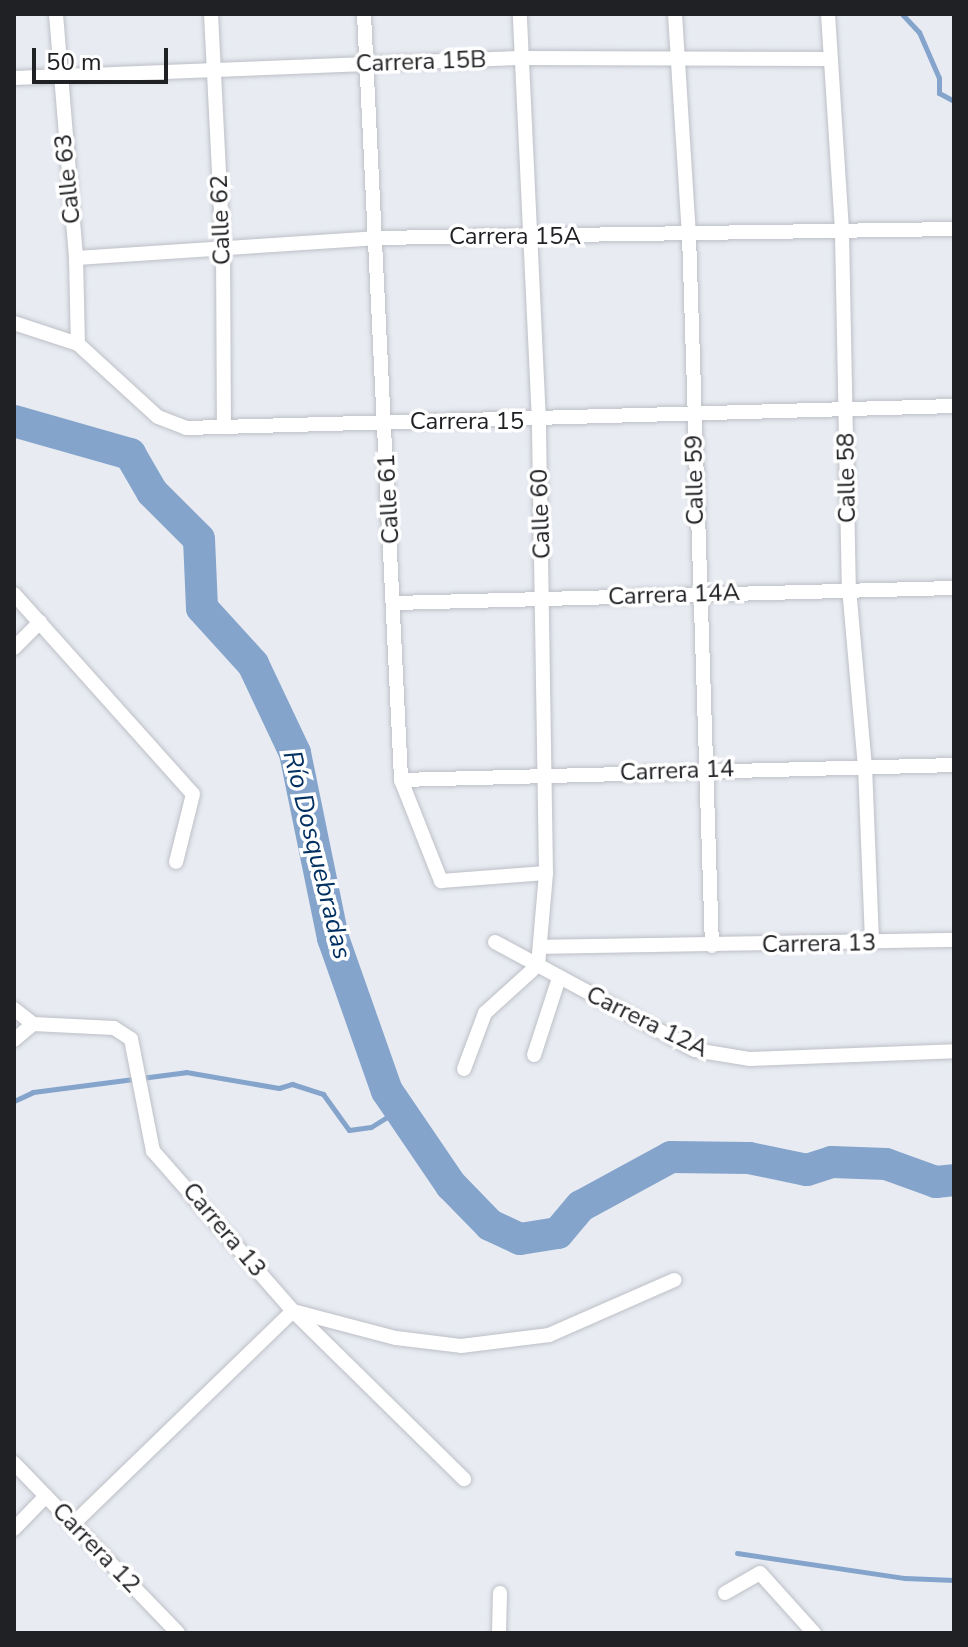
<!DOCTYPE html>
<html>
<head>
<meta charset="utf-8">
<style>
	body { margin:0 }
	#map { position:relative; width:968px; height:1647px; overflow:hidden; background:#e8ebf2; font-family:"Nunito Sans",sans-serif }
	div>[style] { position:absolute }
	.stream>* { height:5px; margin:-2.5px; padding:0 2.5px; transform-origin:2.5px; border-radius:2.5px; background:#84a4cc }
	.river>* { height:32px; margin:-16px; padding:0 16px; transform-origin:16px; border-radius:16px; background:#84a4cc }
	.roads { filter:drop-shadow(0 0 2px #bdc0c6) drop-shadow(0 0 2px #bdc0c6) }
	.street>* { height:14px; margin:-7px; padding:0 7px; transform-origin:7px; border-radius:7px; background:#fff }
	span { translate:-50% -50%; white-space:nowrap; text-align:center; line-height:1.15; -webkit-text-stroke:7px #fff; paint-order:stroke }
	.street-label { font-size:24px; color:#202124 }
	.water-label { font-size:26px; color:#013061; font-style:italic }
	.frame { position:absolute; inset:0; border:16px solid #202124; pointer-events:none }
	.scale { position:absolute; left:32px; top:48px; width:136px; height:36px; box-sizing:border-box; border:4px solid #202124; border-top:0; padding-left:10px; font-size:24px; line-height:28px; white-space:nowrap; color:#202124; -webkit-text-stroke:6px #fff; paint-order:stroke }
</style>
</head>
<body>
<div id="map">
	<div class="stream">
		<i style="left:902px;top:14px;width:25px;rotate:47deg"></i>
		<i style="left:919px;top:32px;width:50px;rotate:66.5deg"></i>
		<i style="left:939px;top:78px;width:15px;rotate:90deg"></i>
		<i style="left:939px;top:93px;width:17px;rotate:28deg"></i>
		<i style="left:14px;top:1101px;width:21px;rotate:-25deg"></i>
		<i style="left:33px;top:1092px;width:154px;rotate:-7.4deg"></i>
		<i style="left:186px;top:1072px;width:94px;rotate:9.8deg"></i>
		<i style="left:279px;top:1088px;width:14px;rotate:-17deg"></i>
		<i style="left:292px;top:1084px;width:33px;rotate:18deg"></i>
		<i style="left:323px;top:1094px;width:44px;rotate:54.2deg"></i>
		<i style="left:349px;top:1130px;width:22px;rotate:-8deg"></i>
		<i style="left:371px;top:1127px;width:32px;rotate:-32deg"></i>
		<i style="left:737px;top:1553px;width:170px;rotate:8.5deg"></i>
		<i style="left:905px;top:1578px;width:49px;rotate:2.3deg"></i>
	</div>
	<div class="river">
		<i style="left:14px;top:421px;width:121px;rotate:15.9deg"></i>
		<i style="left:130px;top:454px;width:44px;rotate:59.9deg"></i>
		<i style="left:152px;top:492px;width:66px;rotate:45deg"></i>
		<i style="left:199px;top:539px;width:69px;rotate:87.5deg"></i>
		<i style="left:202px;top:608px;width:76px;rotate:47.7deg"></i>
		<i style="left:253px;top:664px;width:98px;rotate:64.7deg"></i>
		<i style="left:295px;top:753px;width:189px;rotate:78.4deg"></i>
		<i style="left:333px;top:938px;width:162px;rotate:70.6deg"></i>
		<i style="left:387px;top:1091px;width:114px;rotate:55.8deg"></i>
		<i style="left:451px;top:1185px;width:56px;rotate:45.7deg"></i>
		<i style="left:490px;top:1225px;width:33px;rotate:25deg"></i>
		<i style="left:520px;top:1239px;width:38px;rotate:-9deg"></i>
		<i style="left:558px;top:1233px;width:35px;rotate:-50deg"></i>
		<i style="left:581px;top:1206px;width:102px;rotate:-28.6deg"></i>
		<i style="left:671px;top:1157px;width:78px;rotate:0.7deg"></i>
		<i style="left:749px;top:1158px;width:59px;rotate:11.7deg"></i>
		<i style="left:807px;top:1170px;width:26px;rotate:-18deg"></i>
		<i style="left:832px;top:1162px;width:54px;rotate:2.1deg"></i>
		<i style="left:886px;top:1164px;width:53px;rotate:19.8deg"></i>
		<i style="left:936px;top:1182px;width:18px;rotate:-6deg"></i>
	</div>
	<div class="roads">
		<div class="street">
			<i style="left:56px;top:14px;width:245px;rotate:85.3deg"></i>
			<i style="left:76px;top:258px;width:86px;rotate:88.7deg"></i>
			<i style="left:211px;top:14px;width:233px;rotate:87.1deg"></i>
			<i style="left:223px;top:247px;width:179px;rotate:89.7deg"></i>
			<i style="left:364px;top:14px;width:767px;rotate:87.23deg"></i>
			<i style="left:401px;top:780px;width:109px;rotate:68.4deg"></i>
			<i style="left:441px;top:881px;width:105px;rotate:-4.4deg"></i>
			<i style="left:675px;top:14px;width:221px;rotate:86.4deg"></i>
			<i style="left:689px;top:235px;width:711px;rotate:88.15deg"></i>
			<i style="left:828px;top:14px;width:218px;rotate:86.3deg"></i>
			<i style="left:842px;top:232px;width:356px;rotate:88.9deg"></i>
			<i style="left:849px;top:588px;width:179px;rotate:84.9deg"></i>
			<i style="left:865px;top:766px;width:177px;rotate:87.7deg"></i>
			<i style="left:14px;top:78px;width:506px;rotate:-2.26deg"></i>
			<i style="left:520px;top:58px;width:309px;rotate:0.2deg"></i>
			<i style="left:76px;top:258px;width:300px;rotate:-3.8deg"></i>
			<i style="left:375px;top:238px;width:579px;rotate:-0.89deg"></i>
			<i style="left:14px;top:323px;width:67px;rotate:18.2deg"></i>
			<i style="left:78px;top:344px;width:108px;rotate:42.4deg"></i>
			<i style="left:158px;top:417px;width:30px;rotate:21deg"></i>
			<i style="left:186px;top:428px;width:768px;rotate:-1.64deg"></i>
			<i style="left:14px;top:594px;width:268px;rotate:48.2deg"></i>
			<i style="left:193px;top:794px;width:70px;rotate:104deg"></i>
			<i style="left:395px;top:603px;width:559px;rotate:-1.54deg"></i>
			<i style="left:14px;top:648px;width:37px;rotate:-45deg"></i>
			<i style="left:401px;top:780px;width:553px;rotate:-1.55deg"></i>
			<i style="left:495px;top:942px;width:227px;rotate:28.4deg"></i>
			<i style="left:695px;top:1050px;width:56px;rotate:9.3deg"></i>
			<i style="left:750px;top:1059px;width:204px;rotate:-2.2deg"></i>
			<i style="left:540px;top:947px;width:414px;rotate:-1deg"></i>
			<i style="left:14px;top:1009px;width:24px;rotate:38deg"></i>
			<i style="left:33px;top:1024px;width:81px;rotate:2.8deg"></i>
			<i style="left:114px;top:1028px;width:20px;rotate:33deg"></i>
			<i style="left:131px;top:1039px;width:114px;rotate:78.9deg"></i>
			<i style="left:153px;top:1151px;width:213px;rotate:48.8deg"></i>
			<i style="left:293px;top:1311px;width:240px;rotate:44.5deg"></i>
			<i style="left:14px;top:1040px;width:25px;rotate:-40deg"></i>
			<i style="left:534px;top:1055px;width:81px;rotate:-72deg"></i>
			<i style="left:464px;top:1069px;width:60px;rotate:-69.4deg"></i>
			<i style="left:485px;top:1013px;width:72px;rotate:-42.2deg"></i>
			<i style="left:538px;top:965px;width:92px;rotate:-85deg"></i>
			<i style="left:546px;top:873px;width:451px;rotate:-90.9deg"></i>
			<i style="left:539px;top:422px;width:408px;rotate:-92.7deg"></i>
			<i style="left:293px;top:1311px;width:106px;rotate:14.7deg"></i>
			<i style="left:396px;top:1338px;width:65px;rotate:7deg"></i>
			<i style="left:461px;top:1346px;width:89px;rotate:-7.1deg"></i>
			<i style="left:549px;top:1335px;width:137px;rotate:-23.7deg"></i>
			<i style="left:14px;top:1463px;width:236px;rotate:46deg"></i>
			<i style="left:73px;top:1524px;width:306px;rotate:-44.1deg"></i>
			<i style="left:14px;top:1529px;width:46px;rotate:-45.9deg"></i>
			<i style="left:725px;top:1593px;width:40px;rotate:-29.7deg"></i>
			<i style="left:760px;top:1573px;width:81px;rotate:48deg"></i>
			<i style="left:499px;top:1633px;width:40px;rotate:-88.6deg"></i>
		</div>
	</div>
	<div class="street-label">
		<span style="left:421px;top:62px;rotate:-2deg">Carrera 15B</span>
		<span style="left:68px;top:179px;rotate:-96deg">Calle 63</span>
		<span style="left:221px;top:220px;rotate:-92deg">Calle 62</span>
		<span style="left:515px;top:237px">Carrera 15A</span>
		<span style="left:467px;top:422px">Carrera 15</span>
		<span style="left:847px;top:478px;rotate:-91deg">Calle 58</span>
		<span style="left:695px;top:480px;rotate:-91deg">Calle 59</span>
		<span style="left:389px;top:499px;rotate:-93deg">Calle 61</span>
		<span style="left:541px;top:514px;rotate:-92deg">Calle 60</span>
		<span style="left:674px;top:595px;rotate:-2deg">Carrera 14A</span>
		<span style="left:677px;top:771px;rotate:-2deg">Carrera 14</span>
		<span style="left:819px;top:944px;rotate:-1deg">Carrera 13</span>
		<span style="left:647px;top:1022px;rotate:26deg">Carrera 12A</span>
		<span style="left:224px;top:1230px;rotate:50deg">Carrera 13</span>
		<span style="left:96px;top:1548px;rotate:46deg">Carrera 12</span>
	</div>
	<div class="water-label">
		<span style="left:317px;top:855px;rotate:76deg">Río Dosquebradas</span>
	</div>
	<div class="frame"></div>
	<div class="scale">50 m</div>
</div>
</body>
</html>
